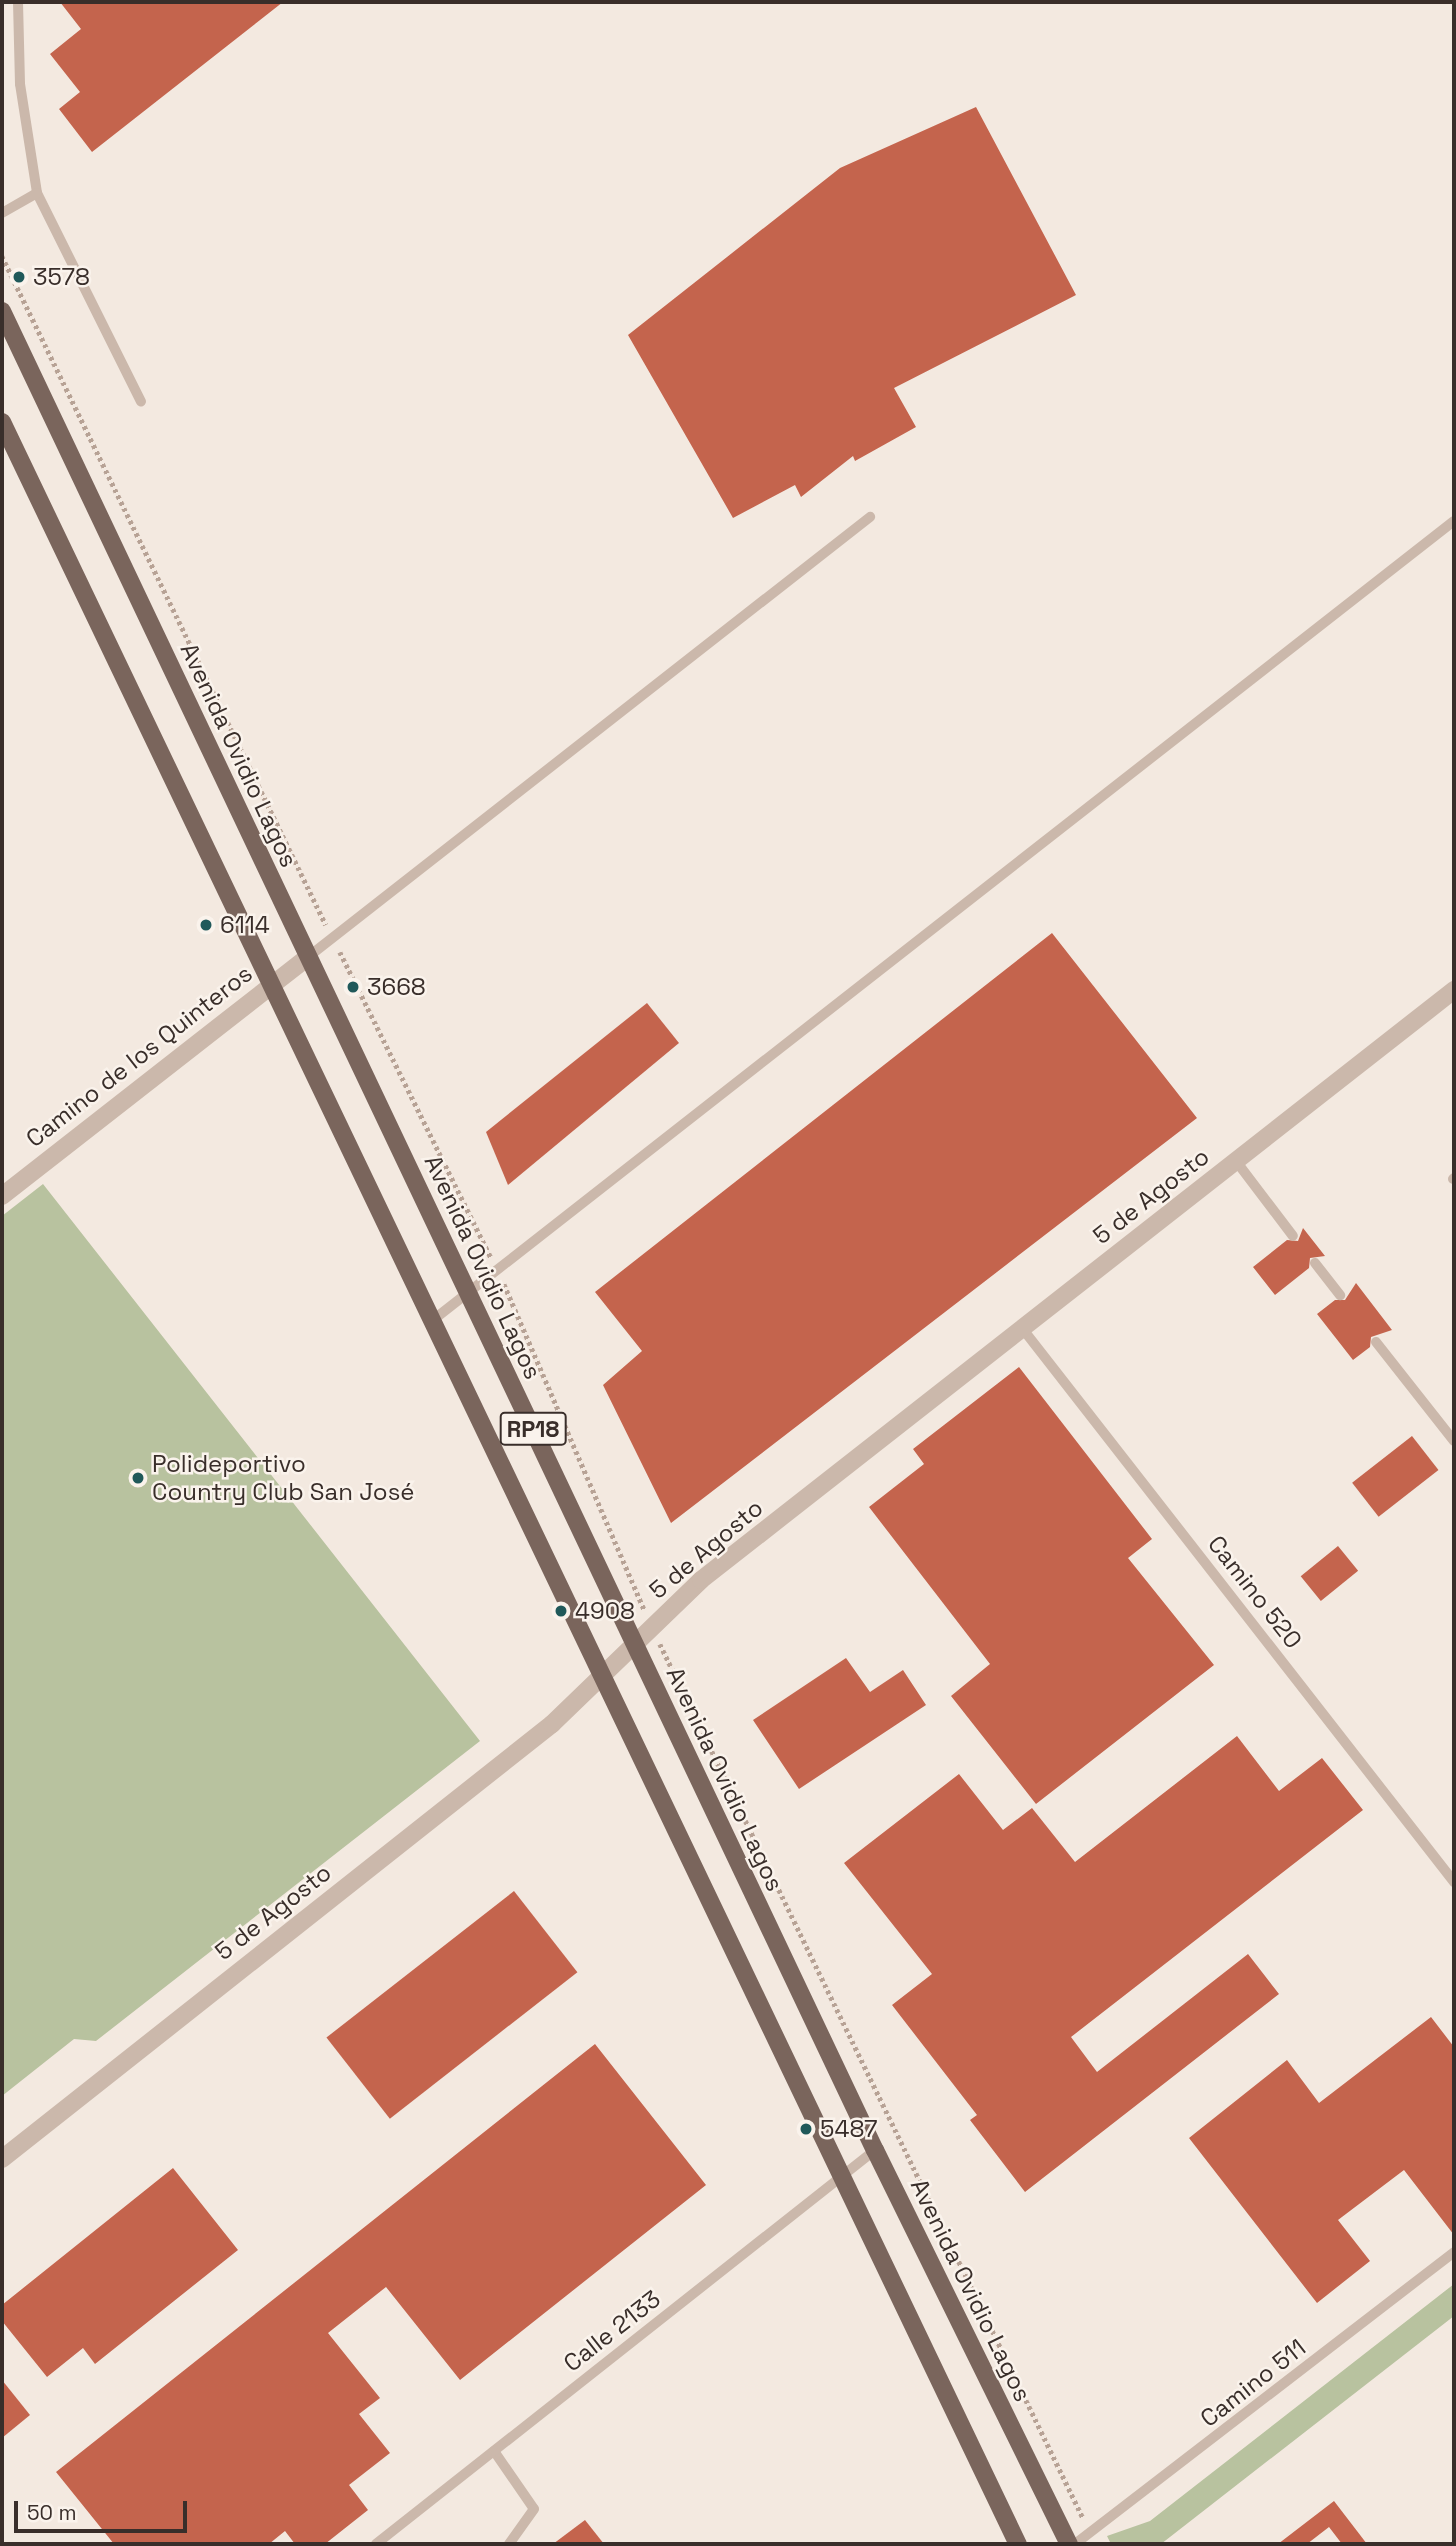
<!DOCTYPE html>
<html>
<head>
<meta charset="utf-8">
<style>
	body { margin:0 }
	#map { position:relative; width:1456px; height:2546px; overflow:hidden; background:#f3e9e0; font-family:"Space Grotesk",sans-serif }
	div>[style] { position:absolute }
	.green>* { inset:0; background:#b8c29f }
	.building>* { inset:0; background:#c4644d; transform-origin:0 0 }
	.path>* { height:4.5px; margin-top:-2.25px; transform-origin:0; background:repeating-linear-gradient(90deg,#b7a295 0 3.5px,transparent 0 7px) }
	.service>* { height:10px; margin:-5px; padding:0 5px; transform-origin:5px; border-radius:5px; background:#cbb8ab }
	.minor>* { height:18px; margin:-9px; padding:0 9px; transform-origin:9px; border-radius:9px; background:#cbb8ab }
	.primary>* { height:18px; margin:-9px; padding:0 9px; transform-origin:9px; border-radius:9px; background:#7a655c }
	.dots>* { width:19px; height:19px; translate:-50% -50%; box-sizing:border-box; border:4px solid #faf3ec; border-radius:50% }
	span { translate:-50% -50%; white-space:nowrap; text-align:center; line-height:1.15; -webkit-text-stroke:5px #faf3ec; paint-order:stroke }
	.shield-label span { padding:2px 5px; background:#faf3ec; border:2px solid; border-radius:5px; -webkit-text-stroke-width:0 }
	.shield-label { font-size:23px; color:#392e2a; font-weight:700 }
	.poi-label { font-size:24px; color:#392e2a }
	.left { translate:0 -50%; text-align:left }
	.street-label { font-size:24px; color:#392e2a }
	.frame { position:absolute; inset:0; border:4px solid #392e2a; pointer-events:none }
	.scale { position:absolute; left:14px; top:2501px; width:173px; height:32px; box-sizing:border-box; border:4px solid #392e2a; border-top:0; padding-left:9px; font-size:21px; line-height:24px; white-space:nowrap; color:#392e2a; -webkit-text-stroke:5px #faf3ec; paint-order:stroke }
</style>
</head>
<body>
<div id="map">
	<div class="green">
		<i style="clip-path:polygon(43px 1184px,480px 1741px,96px 2041px,74px 2039px,2px 2096px,2px 1216px)"></i>
		<i style="clip-path:polygon(1454px 2284px,1454px 2316px,1161px 2544px,1111px 2544px,1107px 2536px,1150px 2521px)"></i>
	</div>
	<div class="building">
		<i style="clip-path:polygon(60px 2px,283px 2px,92px 152px,59px 109px,80px 92px,50px 54px,81px 29px)"></i>
		<i style="clip-path:polygon(976px 107px,1076px 295px,894px 388px,916px 427px,855px 461px,853px 456px,801px 497px,795px 485px,733px 518px,628px 335px,840px 168px)"></i>
		<i style="clip-path:polygon(1052px 933px,1197px 1118px,671px 1523px,603px 1385px,642px 1351px,595px 1292px)"></i>
		<i style="clip-path:polygon(647px 1003px,679px 1043px,508px 1185px,486px 1132px)"></i>
		<i style="clip-path:polygon(1303px 1228px,1325px 1256px,1310px 1258px,1309px 1268px,1275px 1295px,1253px 1267px,1287px 1240px,1298px 1241px)"></i>
		<i style="clip-path:polygon(1356px 1283px,1392px 1330px,1371px 1337px,1370px 1347px,1353px 1360px,1317px 1314px,1335px 1300px,1345px 1300px)"></i>
		<i style="clip-path:polygon(1019px 1367px,1152px 1539px,1128px 1558px,1214px 1665px,1036px 1804px,951px 1696px,990px 1664px,869px 1507px,924px 1464px,913px 1449px)"></i>
		<i style="left:1412px;top:1436px;width:43px;height:76px;rotate:52deg"></i>
		<i style="left:1338px;top:1546px;width:32px;height:48px;rotate:51deg"></i>
		<i style="clip-path:polygon(846px 1658px,870px 1692px,903px 1670px,926px 1705px,799px 1789px,753px 1720px)"></i>
		<i style="clip-path:polygon(1237px 1736px,1279px 1791px,1322px 1758px,1363px 1810px,1071px 2037px,1097px 2072px,1248px 1954px,1279px 1994px,1025px 2192px,970px 2120px,977px 2115px,892px 2005px,932px 1974px,844px 1863px,959px 1774px,1003px 1830px,1032px 1808px,1075px 1862px)"></i>
		<i style="left:514px;top:1891px;width:103px;height:238px;rotate:52deg"></i>
		<i style="clip-path:polygon(1431px 2017px,1454px 2047px,1454px 2235px,1404px 2170px,1338px 2220px,1370px 2261px,1317px 2303px,1189px 2138px,1287px 2060px,1319px 2103px)"></i>
		<i style="clip-path:polygon(595px 2044px,706px 2185px,460px 2380px,386px 2287px,328px 2333px,380px 2398px,359px 2414px,390px 2453px,349px 2485px,368px 2510px,325px 2544px,295px 2544px,285px 2531px,269px 2544px,114px 2544px,56px 2472px)"></i>
		<i style="clip-path:polygon(173px 2168px,238px 2250px,95px 2364px,83px 2348px,47px 2377px,2px 2321px,2px 2305px)"></i>
		<i style="clip-path:polygon(2px 2380px,30px 2415px,2px 2438px)"></i>
		<i style="clip-path:polygon(1334px 2501px,1367px 2544px,1342px 2544px,1329px 2527px,1307px 2544px,1278px 2544px)"></i>
		<i style="clip-path:polygon(585px 2520px,604px 2544px,553px 2544px)"></i>
	</div>
	<div class="path">
		<i style="left:2px;top:256px;width:743px;rotate:64.16deg"></i>
		<i style="left:340px;top:952px;width:341px;rotate:63.7deg"></i>
		<i style="left:504px;top:1284px;width:356px;rotate:66.7deg"></i>
		<i style="left:660px;top:1644px;width:971px;rotate:64.17deg"></i>
	</div>
	<div class="service">
		<i style="left:18px;top:2px;width:82px;rotate:88.6deg"></i>
		<i style="left:20px;top:84px;width:110px;rotate:81.1deg"></i>
		<i style="left:37px;top:193px;width:233px;rotate:63.5deg"></i>
		<i style="left:2px;top:213px;width:40px;rotate:-29.7deg"></i>
		<i style="left:308px;top:957px;width:714px;rotate:-38.06deg"></i>
		<i style="left:1236px;top:1161px;width:94px;rotate:52.8deg"></i>
		<i style="left:1453px;top:1179px;width:1px;rotate:-45deg"></i>
		<i style="left:1315px;top:1263px;width:41px;rotate:52deg"></i>
		<i style="left:433px;top:1320px;width:1296px;rotate:-38.05deg"></i>
		<i style="left:1022px;top:1328px;width:703px;rotate:52.05deg"></i>
		<i style="left:1376px;top:1342px;width:126px;rotate:51.8deg"></i>
		<i style="left:494px;top:2451px;width:70px;rotate:55.4deg"></i>
		<i style="left:534px;top:2509px;width:43px;rotate:125.5deg"></i>
		<i style="left:376px;top:2544px;width:636px;rotate:-38.29deg"></i>
		<i style="left:1075px;top:2544px;width:478px;rotate:-37.6deg"></i>
	</div>
	<div class="minor">
		<i style="left:2px;top:1196px;width:388px;rotate:-38deg"></i>
		<i style="left:2px;top:2159px;width:701px;rotate:-38.34deg"></i>
		<i style="left:552px;top:1724px;width:207px;rotate:-44deg"></i>
		<i style="left:701px;top:1580px;width:957px;rotate:-38.08deg"></i>
	</div>
	<div class="primary">
		<i style="left:2px;top:311px;width:2036px;rotate:64.61deg"></i>
		<i style="left:875px;top:2150px;width:439px;rotate:63.8deg"></i>
		<i style="left:2px;top:422px;width:2353px;rotate:64.42deg"></i>
	</div>
	<div class="dots">
		<i style="left:19px;top:277px;background:#20595a"></i>
		<i style="left:206px;top:925px;background:#20595a"></i>
		<i style="left:353px;top:987px;background:#20595a"></i>
		<i style="left:138px;top:1478px;background:#20595a"></i>
		<i style="left:561px;top:1611px;background:#20595a"></i>
		<i style="left:806px;top:2129px;background:#20595a"></i>
	</div>
	<div class="shield-label">
		<span style="left:533px;top:1429px">RP18</span>
	</div>
	<div class="poi-label">
		<span class="left" style="left:33px;top:277px">3578</span>
		<span class="left" style="left:220px;top:925px">6114</span>
		<span class="left" style="left:367px;top:987px">3668</span>
		<span class="left" style="left:152px;top:1478px">Polideportivo<br>Country Club San José</span>
		<span class="left" style="left:575px;top:1611px">4908</span>
		<span class="left" style="left:820px;top:2129px">5487</span>
	</div>
	<div class="street-label">
		<span style="left:239px;top:755px;rotate:65deg">Avenida Ovidio Lagos</span>
		<span style="left:139px;top:1056px;rotate:-38deg">Camino de los Quinteros</span>
		<span style="left:1151px;top:1196px;rotate:-38deg">5 de Agosto</span>
		<span style="left:483px;top:1267px;rotate:65deg">Avenida Ovidio Lagos</span>
		<span style="left:706px;top:1549px;rotate:-40deg">5 de Agosto</span>
		<span style="left:1255px;top:1592px;rotate:52deg">Camino 520</span>
		<span style="left:725px;top:1779px;rotate:65deg">Avenida Ovidio Lagos</span>
		<span style="left:273px;top:1912px;rotate:-38deg">5 de Agosto</span>
		<span style="left:971px;top:2290px;rotate:64deg">Avenida Ovidio Lagos</span>
		<span style="left:612px;top:2331px;rotate:-38deg">Calle 2133</span>
		<span style="left:1253px;top:2383px;rotate:-38deg">Camino 511</span>
	</div>
	<div class="frame"></div>
	<div class="scale">50 m</div>
</div>
</body>
</html>
